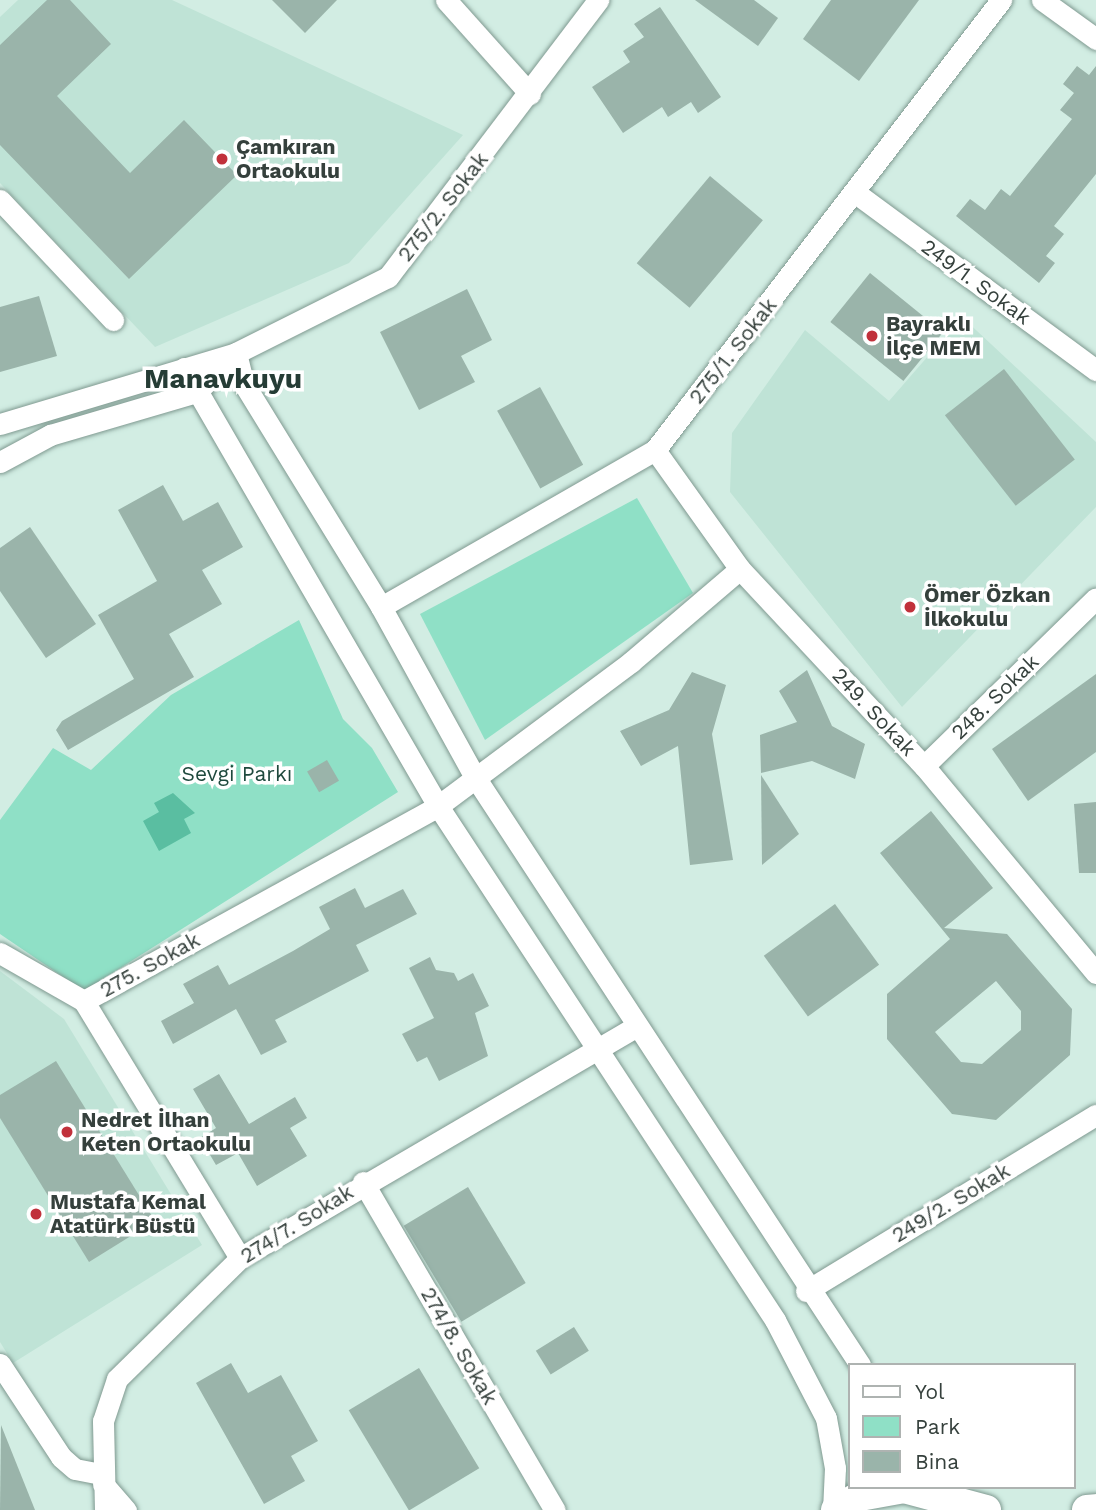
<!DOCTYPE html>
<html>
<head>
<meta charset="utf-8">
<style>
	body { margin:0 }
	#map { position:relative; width:1096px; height:1510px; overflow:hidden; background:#d2ede3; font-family:"Work Sans",sans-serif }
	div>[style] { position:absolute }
	.built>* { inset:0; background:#bfe3d6 }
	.green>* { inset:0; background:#8fe0c6 }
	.water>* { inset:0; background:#5abea1 }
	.building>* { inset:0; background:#9ab4aa; transform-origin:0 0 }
	.roads { filter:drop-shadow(0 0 2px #7f9990) drop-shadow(0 0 2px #7f9990) }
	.street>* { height:21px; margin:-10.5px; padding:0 10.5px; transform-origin:10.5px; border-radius:10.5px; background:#fff }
	.secondary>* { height:30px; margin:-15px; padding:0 15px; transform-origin:15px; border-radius:15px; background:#fff }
	.dots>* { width:19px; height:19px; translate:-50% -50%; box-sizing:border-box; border:4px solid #fff; border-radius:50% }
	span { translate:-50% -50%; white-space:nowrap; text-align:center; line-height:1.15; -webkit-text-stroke:7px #fff; paint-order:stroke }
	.poi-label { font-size:21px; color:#35403c; font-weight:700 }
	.left { translate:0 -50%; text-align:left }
	.street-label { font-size:21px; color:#35403c }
	.park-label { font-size:21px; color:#1e493d }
	.district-label { font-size:28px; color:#253c35; font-weight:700 }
	.legend { position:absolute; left:848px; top:1363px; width:228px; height:126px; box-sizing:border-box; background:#fff; border:2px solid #aeb3b1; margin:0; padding:9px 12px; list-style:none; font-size:21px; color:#35403c }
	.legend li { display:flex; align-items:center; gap:14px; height:35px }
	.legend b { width:35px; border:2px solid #aeb3b1 }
</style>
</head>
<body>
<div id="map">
	<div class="built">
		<i style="clip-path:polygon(18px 0,172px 0,463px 135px,349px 263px,155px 347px,0 183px,0 17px)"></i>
		<i style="clip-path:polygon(962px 317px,1096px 442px,1096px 507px,902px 707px,730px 492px,732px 433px,805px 330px,889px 401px)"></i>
		<i style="clip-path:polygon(0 971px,64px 1019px,202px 1245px,13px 1363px,0 1342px)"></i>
	</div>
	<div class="green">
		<i style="clip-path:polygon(637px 498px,693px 593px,485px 740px,420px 614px)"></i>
		<i style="clip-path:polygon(299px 620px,343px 719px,372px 748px,398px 792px,84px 991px,0 934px,0 820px,53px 748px,91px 770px,171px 695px)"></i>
	</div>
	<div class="water">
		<i style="clip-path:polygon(173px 793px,195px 813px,184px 819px,191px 833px,159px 851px,143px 821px,159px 812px,154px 803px)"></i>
	</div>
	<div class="building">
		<i style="clip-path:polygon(47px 0,70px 0,111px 44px,57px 96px,130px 173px,184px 120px,237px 175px,129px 279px,0 145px,0 45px)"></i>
		<i style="clip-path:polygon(272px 0,337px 0,305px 33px)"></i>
		<i style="clip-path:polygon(695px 0,754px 0,778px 18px,758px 46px)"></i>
		<i style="clip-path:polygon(831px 0,919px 0,859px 81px,803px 39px)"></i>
		<i style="clip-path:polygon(660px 7px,721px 97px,698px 113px,691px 102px,668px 117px,662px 107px,623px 133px,592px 87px,630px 62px,623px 51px,644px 37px,634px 24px)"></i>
		<i style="clip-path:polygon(1077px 66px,1089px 75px,1096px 66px,1096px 174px,1054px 226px,1064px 234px,1046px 256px,1055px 263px,1039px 283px,956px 216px,970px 199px,985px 210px,1001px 189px,1010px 196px,1072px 119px,1060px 110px,1074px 93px,1063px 84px)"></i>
		<i style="left:710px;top:176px;width:69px;height:114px;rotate:40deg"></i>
		<i style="left:870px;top:273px;width:94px;height:63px;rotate:39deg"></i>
		<i style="clip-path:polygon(467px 289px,492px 340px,461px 356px,475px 382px,419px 410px,380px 332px)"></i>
		<i style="clip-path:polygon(39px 296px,57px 356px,0 372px,0 307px)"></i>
		<i style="left:1004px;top:369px;width:115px;height:75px;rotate:52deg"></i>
		<i style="left:540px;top:387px;width:89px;height:49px;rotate:61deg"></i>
		<i style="clip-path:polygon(163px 485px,183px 521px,218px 502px,243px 547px,202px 570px,222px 604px,169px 634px,194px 677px,68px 750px,56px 730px,62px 721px,134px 679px,98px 615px,157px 581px,118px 510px)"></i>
		<i style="clip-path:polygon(30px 527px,96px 624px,46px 658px,0 591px,0 548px)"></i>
		<i style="clip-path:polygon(807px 670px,832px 726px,865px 744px,855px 779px,812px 761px,761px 773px,760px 735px,797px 722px,779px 691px)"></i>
		<i style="clip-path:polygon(692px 672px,726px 685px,712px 734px,733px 860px,690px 865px,678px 746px,641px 766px,620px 731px,669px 710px)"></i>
		<i style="clip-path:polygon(1096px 674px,1096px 752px,1028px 801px,992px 749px)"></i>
		<i style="left:327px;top:760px;width:24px;height:23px;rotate:60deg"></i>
		<i style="clip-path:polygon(761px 775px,799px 834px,762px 865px)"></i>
		<i style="clip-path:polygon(1096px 802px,1096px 873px,1079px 873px,1074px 804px)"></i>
		<i style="clip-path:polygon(evenodd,931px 811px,993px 888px,944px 928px,1007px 934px,1072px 1009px,1070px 1055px,996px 1120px,952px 1114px,887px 1039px,887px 994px,950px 939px,880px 853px,931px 811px,996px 981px,1021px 1011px,1021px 1030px,982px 1064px,961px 1062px,935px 1032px,996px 981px)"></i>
		<i style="clip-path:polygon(355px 888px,365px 908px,403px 889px,417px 914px,356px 945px,369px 971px,275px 1020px,287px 1042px,261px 1055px,236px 1009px,173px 1044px,161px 1021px,194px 1003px,183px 984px,218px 965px,229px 985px,293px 951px,330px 929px,319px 907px)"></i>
		<i style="left:835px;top:904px;width:75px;height:88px;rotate:54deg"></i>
		<i style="clip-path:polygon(430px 957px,436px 970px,454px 973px,458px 981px,473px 973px,489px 1006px,475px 1013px,488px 1056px,439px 1081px,427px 1057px,417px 1062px,402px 1034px,434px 1018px,409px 968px)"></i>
		<i style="clip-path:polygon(56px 1061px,155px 1221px,89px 1262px,0 1118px,0 1095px)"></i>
		<i style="clip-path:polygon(219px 1074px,249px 1124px,295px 1097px,307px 1118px,290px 1128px,307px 1156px,257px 1186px,238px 1153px,216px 1165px,200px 1138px,216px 1128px,193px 1089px)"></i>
		<i style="left:468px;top:1187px;width:112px;height:75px;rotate:59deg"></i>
		<i style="left:574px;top:1327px;width:28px;height:45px;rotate:58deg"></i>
		<i style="clip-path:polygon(231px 1363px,248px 1393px,281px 1375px,318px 1441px,291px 1456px,305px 1481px,264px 1504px,196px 1383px)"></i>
		<i style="left:419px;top:1368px;width:117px;height:82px;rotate:59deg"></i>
		<i style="clip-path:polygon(1px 1425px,35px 1510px,0 1510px)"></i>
	</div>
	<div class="roads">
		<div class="street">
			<i style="left:446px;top:0;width:126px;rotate:48.2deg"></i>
			<i style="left:1042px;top:0;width:67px;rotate:35.8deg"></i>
			<i style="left:857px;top:194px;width:297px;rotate:36.4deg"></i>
			<i style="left:0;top:200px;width:165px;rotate:46.7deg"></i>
			<i style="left:236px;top:353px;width:32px;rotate:76deg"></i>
			<i style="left:244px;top:384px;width:262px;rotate:58.4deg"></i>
			<i style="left:381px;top:607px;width:194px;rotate:61.1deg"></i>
			<i style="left:475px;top:777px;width:703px;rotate:56.78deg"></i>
			<i style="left:184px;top:368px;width:506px;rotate:59.89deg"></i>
			<i style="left:438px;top:806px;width:615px;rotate:56.75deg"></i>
			<i style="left:775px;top:1320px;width:110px;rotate:62.5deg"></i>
			<i style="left:826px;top:1418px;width:51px;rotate:79.8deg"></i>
			<i style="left:835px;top:1468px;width:42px;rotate:92.7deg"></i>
			<i style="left:0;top:424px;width:246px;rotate:-16.7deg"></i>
			<i style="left:236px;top:353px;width:170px;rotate:-26.6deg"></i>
			<i style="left:388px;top:277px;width:348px;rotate:-52.8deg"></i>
			<i style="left:655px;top:450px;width:146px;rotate:54.5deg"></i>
			<i style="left:740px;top:569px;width:270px;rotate:47deg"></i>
			<i style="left:924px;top:766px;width:269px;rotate:50.3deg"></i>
			<i style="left:0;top:462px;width:57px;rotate:-28.4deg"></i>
			<i style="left:50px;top:435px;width:152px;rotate:-16.4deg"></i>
			<i style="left:196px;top:392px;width:51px;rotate:-43.4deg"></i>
			<i style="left:381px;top:607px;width:316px;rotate:-29.8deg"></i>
			<i style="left:655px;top:450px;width:568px;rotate:-52.44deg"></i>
			<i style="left:924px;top:766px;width:240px;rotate:-44.3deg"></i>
			<i style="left:0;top:953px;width:97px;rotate:29.7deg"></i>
			<i style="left:363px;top:1182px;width:380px;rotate:59.7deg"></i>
			<i style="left:240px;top:1258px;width:301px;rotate:-121.3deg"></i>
			<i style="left:84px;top:1001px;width:404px;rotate:-28.8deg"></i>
			<i style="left:438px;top:806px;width:241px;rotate:-36.7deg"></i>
			<i style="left:631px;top:662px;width:143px;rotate:-40.5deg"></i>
			<i style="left:806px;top:1291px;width:339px;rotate:-31.3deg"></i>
			<i style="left:0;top:1364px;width:111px;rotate:56.7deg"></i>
			<i style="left:61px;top:1457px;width:18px;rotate:41deg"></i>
			<i style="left:75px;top:1469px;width:25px;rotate:11deg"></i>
			<i style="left:103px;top:1484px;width:35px;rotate:49deg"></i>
			<i style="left:105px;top:1510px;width:89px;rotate:-91.3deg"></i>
			<i style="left:103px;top:1421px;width:44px;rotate:-71.6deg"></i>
			<i style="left:117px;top:1379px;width:173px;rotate:-44.5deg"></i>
			<i style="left:240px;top:1258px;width:456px;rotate:-30.3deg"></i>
		</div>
		<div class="secondary">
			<i style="left:836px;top:1510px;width:28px;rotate:-30deg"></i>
			<i style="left:860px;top:1496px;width:45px;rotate:-10.3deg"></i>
			<i style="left:904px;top:1488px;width:85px;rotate:15deg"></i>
			<i style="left:1087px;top:1510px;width:9px;rotate:-6deg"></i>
		</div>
	</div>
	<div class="dots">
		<i style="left:222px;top:159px;background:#c1313b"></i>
		<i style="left:872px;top:336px;background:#c1313b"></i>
		<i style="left:910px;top:607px;background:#c1313b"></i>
		<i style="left:67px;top:1132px;background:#c1313b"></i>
		<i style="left:36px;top:1214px;background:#c1313b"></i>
	</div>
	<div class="poi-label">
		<span class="left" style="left:236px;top:159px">Çamkıran<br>Ortaokulu</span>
		<span class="left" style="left:886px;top:336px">Bayraklı<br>İlçe MEM</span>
		<span class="left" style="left:924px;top:607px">Ömer Özkan<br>İlkokulu</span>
		<span class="left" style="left:81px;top:1132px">Nedret İlhan<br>Keten Ortaokulu</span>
		<span class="left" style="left:50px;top:1214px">Mustafa Kemal<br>Atatürk Büstü</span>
	</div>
	<div class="street-label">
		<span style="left:443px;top:207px;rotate:-52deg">275/2. Sokak</span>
		<span style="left:976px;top:282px;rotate:36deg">249/1. Sokak</span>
		<span style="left:733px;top:351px;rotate:-52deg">275/1. Sokak</span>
		<span style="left:995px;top:697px;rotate:-44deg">248. Sokak</span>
		<span style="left:874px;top:712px;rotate:47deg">249. Sokak</span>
		<span style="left:150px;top:965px;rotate:-29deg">275. Sokak</span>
		<span style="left:951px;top:1203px;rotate:-31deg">249/2. Sokak</span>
		<span style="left:297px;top:1224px;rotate:-32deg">274/7. Sokak</span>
		<span style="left:459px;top:1346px;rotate:60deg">274/8. Sokak</span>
	</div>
	<div class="park-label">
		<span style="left:237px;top:774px">Sevgi Parkı</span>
	</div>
	<div class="district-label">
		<span style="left:223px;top:379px">Manavkuyu</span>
	</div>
	<ul class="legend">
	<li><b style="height:9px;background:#fff"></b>Yol</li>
	<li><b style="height:19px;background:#8fe0c6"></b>Park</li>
	<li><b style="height:19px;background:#9ab4aa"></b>Bina</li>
	</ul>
</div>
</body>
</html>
